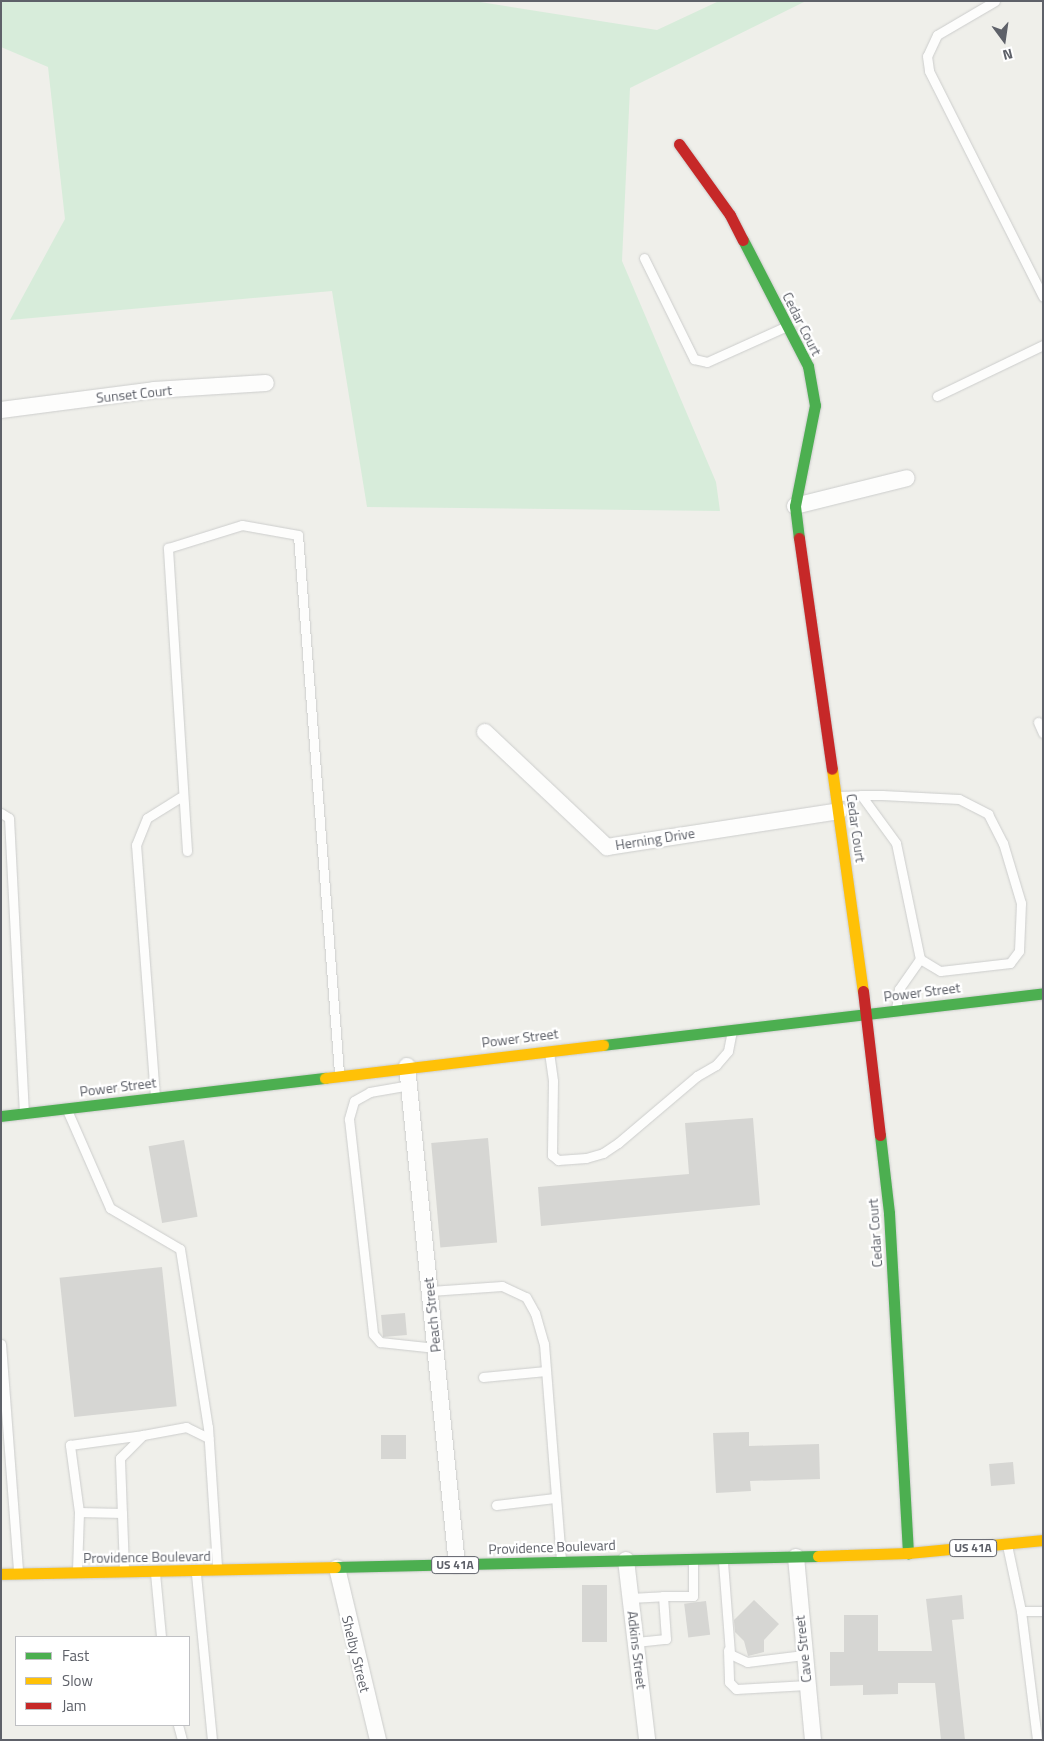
<!DOCTYPE html>
<html>
<head>
<meta charset="utf-8">
<style>
	body { margin:0 }
	#map { position:relative; width:1044px; height:1741px; overflow:hidden; background:#efefea; font-family:"Titillium Web",sans-serif }
	div>[style] { position:absolute }
	.green>* { inset:0; background:#d7ecda }
	.building>* { inset:0; background:#d6d6d3; transform-origin:0 0 }
	.roads { filter:drop-shadow(0 0 1px #cccdcc) drop-shadow(0 0 1px #cccdcc) }
	.lane>* { height:9px; margin:-4.5px; padding:0 4.5px; transform-origin:4.5px; border-radius:4.5px; background:#fdfdfc }
	.street>* { height:16px; margin:-8px; padding:0 8px; transform-origin:8px; border-radius:8px; background:#fdfdfc }
	.fast>* { height:11px; margin:-5.5px; padding:0 5.5px; transform-origin:5.5px; border-radius:5.5px; background:#4caf50 }
	.slow>* { height:11px; margin:-5.5px; padding:0 5.5px; transform-origin:5.5px; border-radius:5.5px; background:#ffc107 }
	.jam>* { height:11px; margin:-5.5px; padding:0 5.5px; transform-origin:5.5px; border-radius:5.5px; background:#c62828 }
	span { translate:-50% -50%; white-space:nowrap; text-align:center; line-height:1.15; -webkit-text-stroke:4.5px #fff; paint-order:stroke }
	.shield-label span { padding:1px 4px; background:#fff; border:1px solid; border-radius:4px; -webkit-text-stroke-width:0 }
	.shield-label { font-size:12px; color:#5e6169; font-weight:700 }
	.street-label { font-size:14px; color:#5e6169 }
	.frame { position:absolute; inset:0; border:2px solid #5e6169; pointer-events:none }
	.legend { position:absolute; left:15px; top:1636px; width:175px; height:90px; box-sizing:border-box; background:#fff; border:1px solid #bfc0c3; margin:0; padding:6px 9px; list-style:none; font-size:15px; color:#5e6169 }
	.legend li { display:flex; align-items:center; gap:10px; height:25px }
	.legend b { width:25px; border:1px solid #bfc0c3 }
	.north { position:absolute; left:979px; top:15px; width:50px; height:50px; -webkit-text-stroke:4px #fff; paint-order:stroke; rotate:166deg; font-size:14px; font-weight:700; line-height:20px; text-align:center; color:#5e6169 }
	.north::after { content:''; display:block; margin:auto; width:18px; height:22px; background:#5e6169; clip-path:polygon(50% 0,100% 100%,50% 72%,0 100%) }
</style>
</head>
<body>
<div id="map">
	<div class="green">
		<i style="clip-path:polygon(1px 1px,474px 1px,657px 30px,719px 1px,806px 1px,630px 88px,622px 261px,716px 482px,720px 511px,367px 507px,332px 291px,10px 320px,65px 219px,48px 67px,1px 47px)"></i>
	</div>
	<div class="building">
		<i style="clip-path:polygon(753px 1118px,760px 1205px,541px 1226px,538px 1187px,689px 1174px,685px 1123px)"></i>
		<i style="left:488px;top:1138px;width:105px;height:57px;rotate:85deg"></i>
		<i style="left:184px;top:1140px;width:78px;height:36px;rotate:80deg"></i>
		<i style="left:162px;top:1267px;width:140px;height:103px;rotate:84deg"></i>
		<i style="left:405px;top:1313px;width:22px;height:24px;rotate:85deg"></i>
		<i style="clip-path:polygon(749px 1432px,749px 1446px,819px 1444px,820px 1479px,750px 1481px,751px 1491px,716px 1493px,713px 1433px)"></i>
		<i style="left:381px;top:1435px;width:25px;height:24px"></i>
		<i style="left:1013px;top:1462px;width:22px;height:24px;rotate:85deg"></i>
		<i style="left:582px;top:1585px;width:25px;height:57px"></i>
		<i style="clip-path:polygon(962px 1595px,964px 1619px,952px 1620px,965px 1740px,941px 1740px,935px 1683px,898px 1683px,898px 1694px,863px 1695px,863px 1685px,830px 1686px,830px 1652px,844px 1652px,844px 1615px,878px 1615px,878px 1651px,932px 1651px,926px 1599px)"></i>
		<i style="clip-path:polygon(754px 1600px,779px 1624px,764px 1640px,764px 1652px,748px 1656px,744px 1641px,735px 1632px,734px 1620px)"></i>
		<i style="left:706px;top:1601px;width:34px;height:22px;rotate:83deg"></i>
	</div>
	<div class="roads">
		<div class="lane">
			<i style="left:995px;top:1px;width:67px;rotate:149.6deg"></i>
			<i style="left:937px;top:35px;width:23px;rotate:115deg"></i>
			<i style="left:927px;top:56px;width:15px;rotate:82deg"></i>
			<i style="left:929px;top:71px;width:253px;rotate:63.2deg"></i>
			<i style="left:644px;top:258px;width:113px;rotate:63.7deg"></i>
			<i style="left:694px;top:359px;width:13px;rotate:13deg"></i>
			<i style="left:707px;top:362px;width:88px;rotate:-24.2deg"></i>
			<i style="left:937px;top:396px;width:118px;rotate:-25.7deg"></i>
			<i style="left:1038px;top:722px;width:12px;rotate:66deg"></i>
			<i style="left:837px;top:796px;width:24px;rotate:-2deg"></i>
			<i style="left:861px;top:795px;width:21px"></i>
			<i style="left:882px;top:795px;width:77px;rotate:3deg"></i>
			<i style="left:959px;top:799px;width:33px;rotate:27deg"></i>
			<i style="left:988px;top:814px;width:33px;rotate:63deg"></i>
			<i style="left:1003px;top:843px;width:63px;rotate:73.3deg"></i>
			<i style="left:1021px;top:903px;width:48px;rotate:92.4deg"></i>
			<i style="left:1019px;top:951px;width:15px;rotate:127deg"></i>
			<i style="left:1010px;top:963px;width:70px;rotate:173.5deg"></i>
			<i style="left:940px;top:971px;width:23px;rotate:-149deg"></i>
			<i style="left:920px;top:959px;width:118px;rotate:-101.7deg"></i>
			<i style="left:896px;top:843px;width:59px;rotate:-126.1deg"></i>
			<i style="left:1px;top:813px;width:9px;rotate:32deg"></i>
			<i style="left:9px;top:818px;width:295px;rotate:87.1deg"></i>
			<i style="left:187px;top:851px;width:304px;rotate:-93.6deg"></i>
			<i style="left:168px;top:548px;width:77px;rotate:-17.3deg"></i>
			<i style="left:242px;top:525px;width:57px;rotate:10.1deg"></i>
			<i style="left:298px;top:535px;width:540px;rotate:85.64deg"></i>
			<i style="left:896px;top:1010px;width:21px;rotate:-82deg"></i>
			<i style="left:899px;top:989px;width:37px;rotate:-55deg"></i>
			<i style="left:549px;top:1052px;width:29px;rotate:82deg"></i>
			<i style="left:553px;top:1081px;width:74px;rotate:90.8deg"></i>
			<i style="left:552px;top:1155px;width:8px;rotate:40deg"></i>
			<i style="left:558px;top:1160px;width:28px;rotate:-4deg"></i>
			<i style="left:586px;top:1158px;width:18px;rotate:-16deg"></i>
			<i style="left:603px;top:1153px;width:18px;rotate:-34deg"></i>
			<i style="left:618px;top:1143px;width:104px;rotate:-40.3deg"></i>
			<i style="left:697px;top:1076px;width:22px;rotate:-30deg"></i>
			<i style="left:716px;top:1065px;width:18px;rotate:-49deg"></i>
			<i style="left:728px;top:1051px;width:20px;rotate:-79deg"></i>
			<i style="left:410px;top:1085px;width:41px;rotate:170.1deg"></i>
			<i style="left:370px;top:1092px;width:18px;rotate:151deg"></i>
			<i style="left:354px;top:1101px;width:19px;rotate:106deg"></i>
			<i style="left:349px;top:1119px;width:216px;rotate:83.6deg"></i>
			<i style="left:373px;top:1334px;width:11px;rotate:49deg"></i>
			<i style="left:380px;top:1342px;width:56px;rotate:6.1deg"></i>
			<i style="left:155px;top:1097px;width:253px;rotate:-94.3deg"></i>
			<i style="left:136px;top:845px;width:29px;rotate:-68deg"></i>
			<i style="left:147px;top:818px;width:39px;rotate:-32deg"></i>
			<i style="left:67px;top:1110px;width:107px;rotate:66.3deg"></i>
			<i style="left:110px;top:1208px;width:81px;rotate:30.4deg"></i>
			<i style="left:180px;top:1249px;width:180px;rotate:81.1deg"></i>
			<i style="left:208px;top:1427px;width:141px;rotate:86.3deg"></i>
			<i style="left:430px;top:1291px;width:72px;rotate:-4deg"></i>
			<i style="left:502px;top:1286px;width:26px;rotate:25deg"></i>
			<i style="left:526px;top:1297px;width:18px;rotate:61deg"></i>
			<i style="left:535px;top:1313px;width:32px;rotate:74deg"></i>
			<i style="left:544px;top:1344px;width:216px;rotate:85.5deg"></i>
			<i style="left:1px;top:1344px;width:228px;rotate:85.7deg"></i>
			<i style="left:483px;top:1377px;width:63px;rotate:-5.4deg"></i>
			<i style="left:496px;top:1505px;width:59px;rotate:-6.8deg"></i>
			<i style="left:79px;top:1512px;width:43px;rotate:1.3deg"></i>
			<i style="left:1007px;top:1545px;width:67px;rotate:78deg"></i>
			<i style="left:1021px;top:1611px;width:22px"></i>
			<i style="left:723px;top:1562px;width:92px;rotate:85.6deg"></i>
			<i style="left:730px;top:1654px;width:19px;rotate:25deg"></i>
			<i style="left:747px;top:1662px;width:57px;rotate:-7deg"></i>
			<i style="left:124px;top:1569px;width:111px;rotate:-92.1deg"></i>
			<i style="left:120px;top:1458px;width:33px;rotate:-45deg"></i>
			<i style="left:143px;top:1435px;width:44px;rotate:-10.5deg"></i>
			<i style="left:186px;top:1427px;width:25px;rotate:26deg"></i>
			<i style="left:77px;top:1570px;width:58px;rotate:-88deg"></i>
			<i style="left:79px;top:1512px;width:68px;rotate:-97.7deg"></i>
			<i style="left:70px;top:1445px;width:74px;rotate:-7.8deg"></i>
			<i style="left:155px;top:1573px;width:64px;rotate:84.6deg"></i>
			<i style="left:196px;top:1574px;width:167px;rotate:84.5deg"></i>
			<i style="left:630px;top:1598px;width:33px;rotate:-3deg"></i>
			<i style="left:1021px;top:1611px;width:130px;rotate:82.9deg"></i>
			<i style="left:636px;top:1642px;width:30px;rotate:-6deg"></i>
			<i style="left:666px;top:1639px;width:43px;rotate:-94deg"></i>
			<i style="left:663px;top:1596px;width:30px"></i>
			<i style="left:693px;top:1596px;width:34px;rotate:-90deg"></i>
			<i style="left:728px;top:1650px;width:32px;rotate:88deg"></i>
			<i style="left:729px;top:1682px;width:10px;rotate:45deg"></i>
			<i style="left:736px;top:1689px;width:71px;rotate:-3.2deg"></i>
			<i style="left:178px;top:1725px;width:16px;rotate:75deg"></i>
		</div>
		<div class="street">
			<i style="left:1px;top:410px;width:154px;rotate:-7.4deg"></i>
			<i style="left:154px;top:390px;width:112px;rotate:-3.6deg"></i>
			<i style="left:795px;top:506px;width:115px;rotate:-14deg"></i>
			<i style="left:485px;top:732px;width:168px;rotate:43.3deg"></i>
			<i style="left:607px;top:847px;width:235px;rotate:-8.8deg"></i>
			<i style="left:407px;top:1066px;width:501px;rotate:84.28deg"></i>
			<i style="left:796px;top:1557px;width:184px;rotate:84.7deg"></i>
			<i style="left:626px;top:1560px;width:181px;rotate:83.3deg"></i>
			<i style="left:337px;top:1568px;width:177px;rotate:76.6deg"></i>
		</div>
		<div class="fast">
			<i style="left:743px;top:240px;width:142px;rotate:62.7deg"></i>
			<i style="left:808px;top:366px;width:40px;rotate:80deg"></i>
			<i style="left:815px;top:405px;width:103px;rotate:101.2deg"></i>
			<i style="left:795px;top:506px;width:32px;rotate:83deg"></i>
			<i style="left:603px;top:1045px;width:443px;rotate:-6.7deg"></i>
			<i style="left:1px;top:1116px;width:326px;rotate:-6.7deg"></i>
			<i style="left:880px;top:1135px;width:79px;rotate:83.4deg"></i>
			<i style="left:889px;top:1213px;width:341px;rotate:86.8deg"></i>
			<i style="left:335px;top:1567px;width:483px;rotate:-1.3deg"></i>
		</div>
		<div class="slow">
			<i style="left:832px;top:769px;width:224px;rotate:82.1deg"></i>
			<i style="left:325px;top:1078px;width:280px;rotate:-6.8deg"></i>
			<i style="left:818px;top:1556px;width:90px;rotate:-1.9deg"></i>
			<i style="left:908px;top:1553px;width:136px;rotate:-5.5deg"></i>
			<i style="left:1px;top:1574px;width:334px;rotate:-1.2deg"></i>
		</div>
		<div class="jam">
			<i style="left:679px;top:144px;width:87px;rotate:54.3deg"></i>
			<i style="left:730px;top:215px;width:28px;rotate:63deg"></i>
			<i style="left:799px;top:538px;width:233px;rotate:81.9deg"></i>
			<i style="left:863px;top:991px;width:145px;rotate:83.3deg"></i>
		</div>
	</div>
	<div class="shield-label">
		<span style="left:973px;top:1548px">US 41A</span>
		<span style="left:455px;top:1565px">US 41A</span>
	</div>
	<div class="street-label">
		<span style="left:802px;top:324px;rotate:63deg">Cedar Court</span>
		<span style="left:134px;top:394px;rotate:-6deg">Sunset Court</span>
		<span style="left:856px;top:828px;rotate:82deg">Cedar Court</span>
		<span style="left:655px;top:839px;rotate:-9deg">Herning Drive</span>
		<span style="left:922px;top:992px;rotate:-7deg">Power Street</span>
		<span style="left:520px;top:1038px;rotate:-7deg">Power Street</span>
		<span style="left:118px;top:1087px;rotate:-7deg">Power Street</span>
		<span style="left:875px;top:1233px;rotate:-94deg">Cedar Court</span>
		<span style="left:432px;top:1315px;rotate:-96deg">Peach Street</span>
		<span style="left:552px;top:1547px;rotate:-2deg">Providence Boulevard</span>
		<span style="left:147px;top:1557px;rotate:-1deg">Providence Boulevard</span>
		<span style="left:803px;top:1649px;rotate:-96deg">Cave Street</span>
		<span style="left:637px;top:1650px;rotate:83deg">Adkins Street</span>
		<span style="left:356px;top:1654px;rotate:76deg">Shelby Street</span>
	</div>
	<div class="frame"></div>
	<ul class="legend">
	<li><b style="height:6px;background:#4caf50"></b>Fast</li>
	<li><b style="height:6px;background:#ffc107"></b>Slow</li>
	<li><b style="height:6px;background:#c62828"></b>Jam</li>
	</ul>
	<div class="north">N</div>
</div>
</body>
</html>
